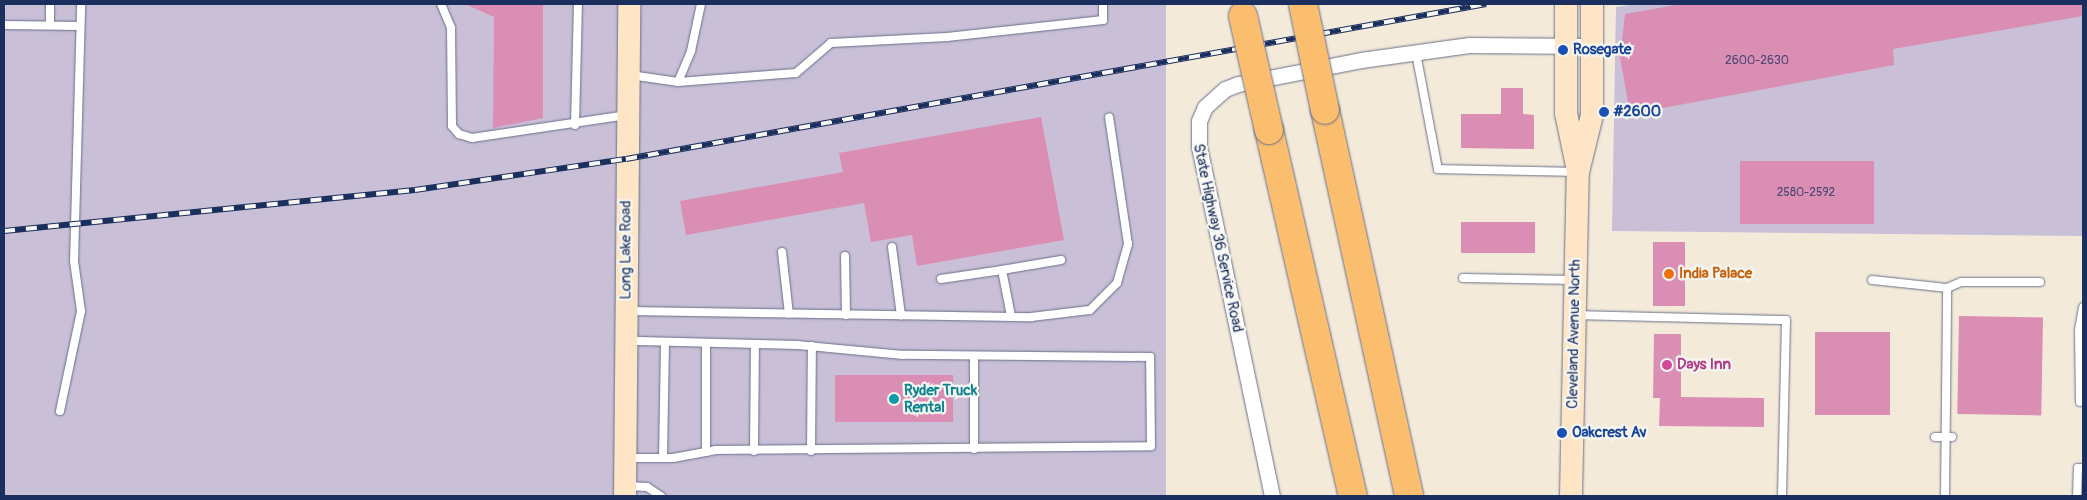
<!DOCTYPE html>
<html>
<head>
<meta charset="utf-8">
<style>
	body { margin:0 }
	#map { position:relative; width:2087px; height:500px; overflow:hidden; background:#f4eada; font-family:Pangolin,sans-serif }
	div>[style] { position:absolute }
	.industrial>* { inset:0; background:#c9bfd7; transform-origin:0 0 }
	.building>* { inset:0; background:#db8eb3; transform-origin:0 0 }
	.roads { filter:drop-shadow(0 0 1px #677089) drop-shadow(0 0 1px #677089) }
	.lane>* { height:8px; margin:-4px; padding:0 4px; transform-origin:4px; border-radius:4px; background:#fff }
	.street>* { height:15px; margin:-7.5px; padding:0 7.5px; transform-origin:7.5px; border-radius:7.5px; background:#fff }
	.secondary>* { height:22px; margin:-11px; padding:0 11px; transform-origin:11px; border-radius:11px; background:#fde5c5 }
	.highway>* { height:28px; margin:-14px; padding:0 14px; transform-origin:14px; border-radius:14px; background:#fbbd6e }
	.rail>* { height:5.5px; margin-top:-2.75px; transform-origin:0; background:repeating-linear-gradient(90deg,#f6f6f2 0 11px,#1b2f5e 0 22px); box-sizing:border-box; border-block:1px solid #1b2f5e }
	.bridges { filter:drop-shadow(0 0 1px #677089) drop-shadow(0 0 1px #677089) }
	.highway-bridge>* { height:28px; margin:-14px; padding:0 14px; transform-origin:14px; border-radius:14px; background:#fbbd6e }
	.dots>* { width:14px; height:14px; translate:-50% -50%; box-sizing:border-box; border:2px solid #f6f6f2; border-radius:50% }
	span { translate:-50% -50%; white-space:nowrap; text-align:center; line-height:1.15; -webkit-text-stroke:4.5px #f6f6f2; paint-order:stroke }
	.number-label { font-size:12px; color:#4b4773 }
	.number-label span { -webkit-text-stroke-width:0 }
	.transit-label { font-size:15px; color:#164399; font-weight:700 }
	.left { translate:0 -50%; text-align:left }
	.street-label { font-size:15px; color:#1b2f5e }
	.food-label { font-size:15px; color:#c56008; font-weight:700 }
	.hotel-label { font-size:15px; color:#b23c85; font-weight:700 }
	.culture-label { font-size:15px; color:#0d838f; font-weight:700 }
	.frame { position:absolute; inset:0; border:5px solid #1b2f5e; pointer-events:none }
</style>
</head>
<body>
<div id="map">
	<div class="industrial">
		<i style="left:4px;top:4px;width:1162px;height:492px"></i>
		<i style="clip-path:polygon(1636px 4px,2083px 4px,2083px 236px,1612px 231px,1616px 7px)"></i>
	</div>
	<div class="building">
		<i style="clip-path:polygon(465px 4px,543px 4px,543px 118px,493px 128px,494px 17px)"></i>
		<i style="clip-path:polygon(1681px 4px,2083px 4px,2083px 16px,1893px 49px,1894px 65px,1630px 114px,1620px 57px,1625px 14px)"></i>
		<i style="clip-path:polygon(1501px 88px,1523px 88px,1523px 114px,1534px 115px,1534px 149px,1461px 148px,1461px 114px,1501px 114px)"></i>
		<i style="clip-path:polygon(1041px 117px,1064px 240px,917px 266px,912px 235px,871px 242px,864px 203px,686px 235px,680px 201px,843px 172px,839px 153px)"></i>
		<i style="left:1740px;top:161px;width:134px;height:63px"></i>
		<i style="left:1461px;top:222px;width:74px;height:31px"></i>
		<i style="left:1685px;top:242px;width:64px;height:32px;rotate:90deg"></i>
		<i style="left:1959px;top:316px;width:84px;height:98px;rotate:1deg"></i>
		<i style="left:1815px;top:332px;width:75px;height:83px"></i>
		<i style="clip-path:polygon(1654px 334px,1681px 334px,1681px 397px,1764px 398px,1764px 427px,1659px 426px,1660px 398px,1653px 398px)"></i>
		<i style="left:835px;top:375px;width:118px;height:47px"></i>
	</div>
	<div class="roads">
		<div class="lane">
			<i style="left:441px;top:4px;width:26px;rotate:67deg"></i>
			<i style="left:451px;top:28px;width:98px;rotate:89.4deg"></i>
			<i style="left:452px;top:126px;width:11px;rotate:49deg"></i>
			<i style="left:459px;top:134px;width:14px;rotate:17deg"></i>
			<i style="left:472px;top:138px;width:157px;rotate:-8.4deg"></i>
			<i style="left:4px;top:25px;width:76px;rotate:0.8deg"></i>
			<i style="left:50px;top:25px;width:21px;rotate:-90deg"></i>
			<i style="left:1416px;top:53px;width:118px;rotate:79.3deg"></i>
			<i style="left:1438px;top:169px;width:138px;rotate:1.2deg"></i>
			<i style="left:630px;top:75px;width:49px;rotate:8.3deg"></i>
			<i style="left:678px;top:82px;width:118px;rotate:-4.4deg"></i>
			<i style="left:796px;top:73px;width:46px;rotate:-40.6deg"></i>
			<i style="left:831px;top:43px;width:116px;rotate:-3deg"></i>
			<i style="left:947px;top:37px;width:157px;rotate:-6.2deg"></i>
			<i style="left:1103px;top:20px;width:16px;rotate:-90deg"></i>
			<i style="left:678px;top:82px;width:34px;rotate:-67deg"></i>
			<i style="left:691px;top:51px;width:48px;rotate:-78deg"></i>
			<i style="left:575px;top:125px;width:121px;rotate:-88.6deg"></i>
			<i style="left:892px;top:247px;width:69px;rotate:82.5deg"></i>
			<i style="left:782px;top:252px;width:62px;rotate:83.6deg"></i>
			<i style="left:845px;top:256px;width:59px;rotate:89deg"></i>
			<i style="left:1463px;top:278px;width:111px;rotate:1deg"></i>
			<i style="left:941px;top:279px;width:62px;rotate:-8.4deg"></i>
			<i style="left:1872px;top:280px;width:75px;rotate:6.1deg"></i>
			<i style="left:628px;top:311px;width:403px;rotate:0.9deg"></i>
			<i style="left:1031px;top:317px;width:59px;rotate:-6.8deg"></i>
			<i style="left:1090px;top:310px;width:38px;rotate:-45deg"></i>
			<i style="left:1117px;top:283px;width:41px;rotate:-74.2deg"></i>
			<i style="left:1128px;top:244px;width:128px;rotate:-98.5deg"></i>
			<i style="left:1577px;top:315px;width:209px;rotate:1.4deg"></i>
			<i style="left:1786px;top:320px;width:176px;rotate:91.3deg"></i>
			<i style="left:1011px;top:316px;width:47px;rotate:-101.1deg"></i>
			<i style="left:1002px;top:270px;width:60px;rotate:-9.6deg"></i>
			<i style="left:2080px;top:402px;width:72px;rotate:-90.8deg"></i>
			<i style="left:2079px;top:330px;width:23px;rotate:-80deg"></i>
			<i style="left:60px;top:411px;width:102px;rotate:-78.1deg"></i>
			<i style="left:81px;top:311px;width:50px;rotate:-98deg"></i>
			<i style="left:74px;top:261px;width:257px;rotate:-88.4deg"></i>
			<i style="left:1935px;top:437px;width:17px"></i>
			<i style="left:974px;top:449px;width:93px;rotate:-90deg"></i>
			<i style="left:754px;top:451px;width:107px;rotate:-89.5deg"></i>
			<i style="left:811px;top:451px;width:105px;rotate:-89.5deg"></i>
			<i style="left:706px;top:452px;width:109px;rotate:-90deg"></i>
			<i style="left:627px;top:458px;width:46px"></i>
			<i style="left:673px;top:458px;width:44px;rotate:-10.5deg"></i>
			<i style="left:716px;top:450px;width:435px;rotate:-0.5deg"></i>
			<i style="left:1151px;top:446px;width:89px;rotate:-90.6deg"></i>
			<i style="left:1150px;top:357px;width:247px;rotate:-179.5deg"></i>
			<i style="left:903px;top:355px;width:105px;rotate:-174.6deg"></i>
			<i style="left:798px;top:345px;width:169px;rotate:-178.6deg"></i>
			<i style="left:663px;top:458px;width:116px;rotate:-89deg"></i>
			<i style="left:628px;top:486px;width:19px;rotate:3deg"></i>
			<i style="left:647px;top:487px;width:17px;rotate:33deg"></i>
			<i style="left:1945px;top:496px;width:208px;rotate:-89.4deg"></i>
			<i style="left:1947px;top:288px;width:15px;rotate:-23deg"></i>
			<i style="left:1961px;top:282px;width:79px"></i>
			<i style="left:2077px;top:496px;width:28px;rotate:-88deg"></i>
			<i style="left:2078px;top:468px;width:5px"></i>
		</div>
		<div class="street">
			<i style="left:1272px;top:496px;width:356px;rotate:-101.8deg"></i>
			<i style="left:1199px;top:148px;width:27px;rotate:-90deg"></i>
			<i style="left:1199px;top:121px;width:15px;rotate:-67deg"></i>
			<i style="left:1205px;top:107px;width:27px;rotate:-42deg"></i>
			<i style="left:1225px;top:89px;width:14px;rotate:-21deg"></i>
			<i style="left:1238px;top:84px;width:125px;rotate:-11deg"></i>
			<i style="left:1361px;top:60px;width:109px;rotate:-7.9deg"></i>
			<i style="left:1469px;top:45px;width:123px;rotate:0.5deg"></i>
		</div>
		<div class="secondary">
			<i style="left:1566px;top:4px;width:109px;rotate:90deg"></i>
			<i style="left:1566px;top:113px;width:54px;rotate:78.3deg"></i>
			<i style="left:625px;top:496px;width:492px;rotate:-89.5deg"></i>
			<i style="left:1571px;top:496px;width:324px;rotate:-88.8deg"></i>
			<i style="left:1578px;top:172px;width:59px;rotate:-76.2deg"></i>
			<i style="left:1592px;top:115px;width:111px;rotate:-90deg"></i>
		</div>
		<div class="highway">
			<i style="left:1325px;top:110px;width:395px;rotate:77.7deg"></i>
			<i style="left:1269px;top:130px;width:376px;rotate:77.1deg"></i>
		</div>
	</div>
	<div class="rail">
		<i style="left:4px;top:231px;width:413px;rotate:-5.7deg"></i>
		<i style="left:415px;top:190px;width:213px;rotate:-8.4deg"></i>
		<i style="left:626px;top:159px;width:874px;rotate:-10.22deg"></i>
	</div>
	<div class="bridges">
		<div class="highway-bridge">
			<i style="left:1303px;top:4px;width:108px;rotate:78.3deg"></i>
			<i style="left:1243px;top:16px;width:117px;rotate:77.2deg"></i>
		</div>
	</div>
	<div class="dots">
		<i style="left:1563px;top:50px;background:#1a4fb4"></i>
		<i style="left:1604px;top:112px;background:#1a4fb4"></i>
		<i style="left:1669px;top:274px;background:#e8710a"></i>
		<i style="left:1667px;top:365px;background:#d1479c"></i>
		<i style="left:894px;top:399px;background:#0f9aa8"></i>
		<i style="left:1562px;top:433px;background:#1a4fb4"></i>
	</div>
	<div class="number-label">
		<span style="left:1757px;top:61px">2600-2630</span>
		<span style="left:1806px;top:193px">2580-2592</span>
	</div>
	<div class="transit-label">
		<span class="left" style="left:1573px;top:50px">Rosegate</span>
		<span class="left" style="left:1614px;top:112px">#2600</span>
		<span class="left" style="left:1572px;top:433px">Oakcrest Av</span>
	</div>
	<div class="street-label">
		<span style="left:1218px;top:238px;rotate:78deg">State Highway 36 Service Road</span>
		<span style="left:626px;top:250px;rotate:-90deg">Long Lake Road</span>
		<span style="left:1574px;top:334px;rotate:-89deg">Cleveland Avenue North</span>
	</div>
	<div class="food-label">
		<span class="left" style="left:1679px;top:274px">India Palace</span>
	</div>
	<div class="hotel-label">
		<span class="left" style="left:1677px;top:365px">Days Inn</span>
	</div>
	<div class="culture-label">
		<span class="left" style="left:904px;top:399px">Ryder Truck<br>Rental</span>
	</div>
	<div class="frame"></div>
</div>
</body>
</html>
